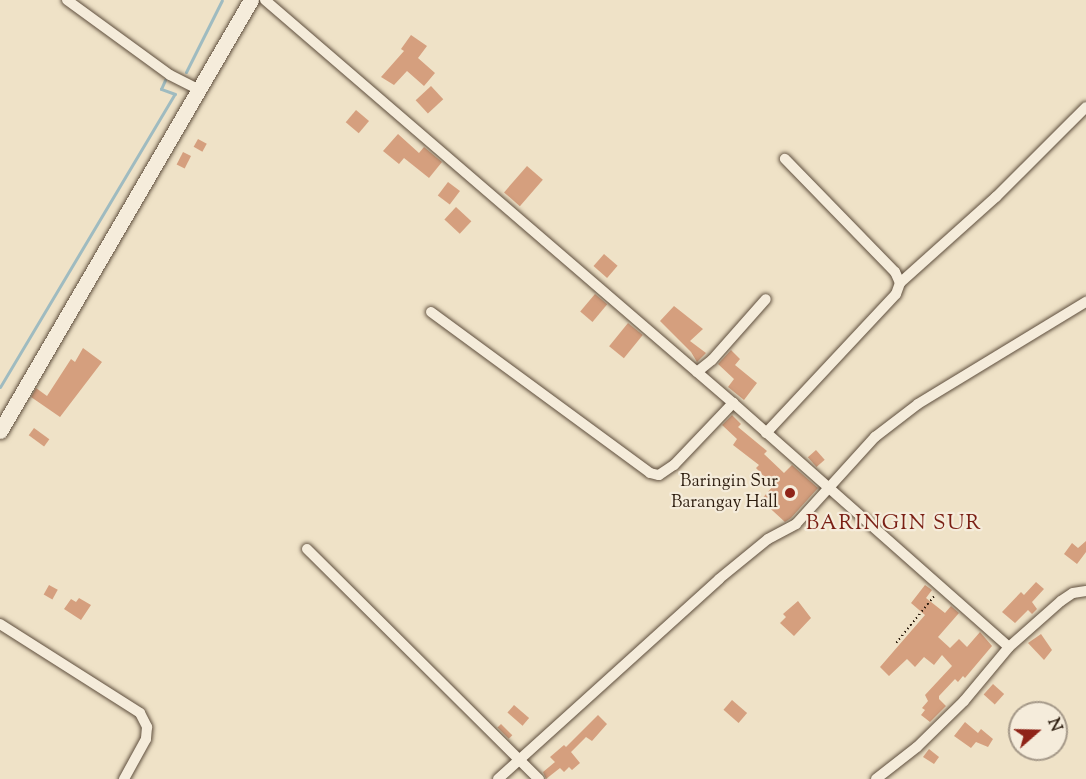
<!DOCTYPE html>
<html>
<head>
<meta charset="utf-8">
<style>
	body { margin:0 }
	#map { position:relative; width:1086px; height:779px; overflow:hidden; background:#efe2c7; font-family:"Sorts Mill Goudy",serif }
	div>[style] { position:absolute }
	.stream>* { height:3px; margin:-1.5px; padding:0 1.5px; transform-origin:1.5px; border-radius:1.5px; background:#9fbbc0 }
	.building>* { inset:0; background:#d59f7e; transform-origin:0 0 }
	.path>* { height:1.5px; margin-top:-0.75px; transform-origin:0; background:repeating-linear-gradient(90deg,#2d1d0f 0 1.5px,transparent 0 4.5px) }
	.roads { filter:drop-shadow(0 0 2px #5e4e3d) drop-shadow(0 0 2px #5e4e3d) }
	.street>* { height:10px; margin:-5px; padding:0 5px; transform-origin:5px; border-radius:5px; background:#f5ecdb }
	.secondary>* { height:15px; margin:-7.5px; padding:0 7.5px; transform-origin:7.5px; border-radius:7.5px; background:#f5ecdb }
	.dots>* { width:16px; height:16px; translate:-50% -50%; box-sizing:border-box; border:3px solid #f5ecdb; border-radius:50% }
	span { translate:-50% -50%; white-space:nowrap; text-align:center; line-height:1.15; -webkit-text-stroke:4.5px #f5ecdb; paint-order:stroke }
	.poi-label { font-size:18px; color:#2d1d0f }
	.right { translate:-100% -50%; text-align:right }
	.quarter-label { font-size:21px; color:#7a1f14; letter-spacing:1.5px }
	.north { position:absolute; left:1008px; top:701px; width:60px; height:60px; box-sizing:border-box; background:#f5ecdb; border:2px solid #a59989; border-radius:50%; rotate:70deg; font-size:16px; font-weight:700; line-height:24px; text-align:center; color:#2d1d0f }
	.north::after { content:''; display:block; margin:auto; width:21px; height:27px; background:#8f2418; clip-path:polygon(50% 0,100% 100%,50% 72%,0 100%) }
</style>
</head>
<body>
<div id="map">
	<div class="stream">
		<i style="left:186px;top:72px;width:80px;rotate:-63.4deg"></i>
		<i style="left:0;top:387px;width:341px;rotate:-59.2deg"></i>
		<i style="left:175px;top:94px;width:15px;rotate:-160deg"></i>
		<i style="left:161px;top:89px;width:10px;rotate:-66deg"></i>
	</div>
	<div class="building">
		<i style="clip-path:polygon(411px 35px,427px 46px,418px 58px,435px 73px,424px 86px,407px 71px,394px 85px,381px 77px,404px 51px,401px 49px)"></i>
		<i style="left:431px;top:86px;width:18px;height:21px;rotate:47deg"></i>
		<i style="left:356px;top:110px;width:17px;height:16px;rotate:40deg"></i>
		<i style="clip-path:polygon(398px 134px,419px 153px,424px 147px,442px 162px,429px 178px,404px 158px,399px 164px,383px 151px)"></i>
		<i style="left:198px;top:139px;width:10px;height:9px;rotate:29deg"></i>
		<i style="left:183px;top:152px;width:9px;height:14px;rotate:27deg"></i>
		<i style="left:527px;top:166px;width:21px;height:35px;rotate:41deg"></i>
		<i style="left:448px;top:182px;width:15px;height:17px;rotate:37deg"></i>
		<i style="left:456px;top:207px;width:21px;height:17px;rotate:43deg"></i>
		<i style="left:604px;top:254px;width:18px;height:16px;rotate:41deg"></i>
		<i style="left:595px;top:294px;width:16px;height:23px;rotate:40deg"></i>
		<i style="clip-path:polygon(674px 306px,703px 329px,690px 341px,706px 353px,697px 362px,691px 352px,660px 321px)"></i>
		<i style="left:628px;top:323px;width:19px;height:30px;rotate:39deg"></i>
		<i style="clip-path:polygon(83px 348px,102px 362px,60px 417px,31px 397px,36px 388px,47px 396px,71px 359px,75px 362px)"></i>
		<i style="clip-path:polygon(731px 350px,740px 359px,735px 365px,757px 383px,744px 400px,728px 387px,734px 379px,718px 364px)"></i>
		<i style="clip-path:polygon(732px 415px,741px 424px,738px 427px,767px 451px,764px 454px,784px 473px,792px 465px,818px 488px,791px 518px,785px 522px,761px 500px,773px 486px,756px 468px,759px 465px,733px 445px,737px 439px,722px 425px)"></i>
		<i style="left:34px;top:428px;width:19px;height:9px;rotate:36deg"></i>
		<i style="left:816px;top:450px;width:13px;height:11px;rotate:48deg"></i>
		<i style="clip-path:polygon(1086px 541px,1086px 552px,1077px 564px,1064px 554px,1072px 543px,1078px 548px)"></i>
		<i style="clip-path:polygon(1036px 582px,1044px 589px,1032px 602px,1037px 609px,1032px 614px,1028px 610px,1015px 623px,1002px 612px,1021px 592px,1024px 595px)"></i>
		<i style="left:49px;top:585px;width:10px;height:11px;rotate:29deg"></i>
		<i style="clip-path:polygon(925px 585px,932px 590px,926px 598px,945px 613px,951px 606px,959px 613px,938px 637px,950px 648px,959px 639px,967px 647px,980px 632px,992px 646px,965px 678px,963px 676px,958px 682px,955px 679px,939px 696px,939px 699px,946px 706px,930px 722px,921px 715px,925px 710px,922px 708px,928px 701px,925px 695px,952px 666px,942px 655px,934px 665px,924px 657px,915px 667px,907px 659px,889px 676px,880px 667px,925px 615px,911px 603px)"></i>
		<i style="clip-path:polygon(79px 598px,91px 605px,81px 620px,64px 609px,71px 599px,76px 602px)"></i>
		<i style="clip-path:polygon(798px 601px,811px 618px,794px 636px,780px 623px,786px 617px,783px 614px)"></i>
		<i style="clip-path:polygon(1041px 634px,1052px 650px,1044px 660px,1028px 643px)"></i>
		<i style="left:993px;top:684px;width:15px;height:14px;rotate:42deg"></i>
		<i style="left:732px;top:700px;width:20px;height:13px;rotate:41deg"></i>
		<i style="left:514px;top:705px;width:20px;height:10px;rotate:41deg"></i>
		<i style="clip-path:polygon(598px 715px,607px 724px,592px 741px,586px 737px,571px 752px,580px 763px,572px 770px,569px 767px,564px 772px,560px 768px,546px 779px,543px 772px,555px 762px,550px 757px,564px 745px,566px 747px)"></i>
		<i style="clip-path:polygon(965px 722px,978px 733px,981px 729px,993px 739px,988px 747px,976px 742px,971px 748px,954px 736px)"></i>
		<i style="left:501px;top:724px;width:16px;height:5px;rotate:45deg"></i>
		<i style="clip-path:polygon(929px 749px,939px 757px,934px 764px,923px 757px)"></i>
	</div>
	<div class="path">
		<i style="left:896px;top:643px;width:60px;rotate:-51deg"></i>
	</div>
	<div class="roads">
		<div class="street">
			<i style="left:67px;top:0;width:127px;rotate:36.1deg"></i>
			<i style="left:170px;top:75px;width:31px;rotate:27deg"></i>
			<i style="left:265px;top:0;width:618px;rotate:40.73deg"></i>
			<i style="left:733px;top:403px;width:368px;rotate:41.5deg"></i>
			<i style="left:900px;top:283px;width:129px;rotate:-41.9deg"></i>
			<i style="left:996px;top:197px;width:127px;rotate:-45deg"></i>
			<i style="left:431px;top:312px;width:272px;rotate:36.3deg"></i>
			<i style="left:650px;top:473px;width:9px;rotate:13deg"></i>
			<i style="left:659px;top:475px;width:18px;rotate:-34deg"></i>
			<i style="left:674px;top:465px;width:86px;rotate:-46.4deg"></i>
			<i style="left:697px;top:372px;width:19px;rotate:-39deg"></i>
			<i style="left:712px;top:360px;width:81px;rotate:-48.5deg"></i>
			<i style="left:766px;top:433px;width:190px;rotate:-46.9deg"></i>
			<i style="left:896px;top:294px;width:12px;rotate:-70deg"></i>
			<i style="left:900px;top:283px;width:12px;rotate:-114deg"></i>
			<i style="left:895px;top:272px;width:158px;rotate:-134.2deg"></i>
			<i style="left:307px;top:549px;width:327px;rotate:44.8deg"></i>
			<i style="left:0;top:624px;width:166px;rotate:32.4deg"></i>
			<i style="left:140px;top:713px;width:16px;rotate:63deg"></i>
			<i style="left:147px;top:727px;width:12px;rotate:95deg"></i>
			<i style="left:146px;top:739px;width:46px;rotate:118.8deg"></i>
			<i style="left:498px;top:779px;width:298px;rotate:-42.1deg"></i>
			<i style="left:719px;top:579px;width:63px;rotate:-39.2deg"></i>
			<i style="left:768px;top:539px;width:32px;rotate:-28deg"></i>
			<i style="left:796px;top:524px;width:118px;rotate:-47.8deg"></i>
			<i style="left:875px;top:437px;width:54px;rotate:-37.5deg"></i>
			<i style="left:918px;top:404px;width:197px;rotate:-31.3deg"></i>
			<i style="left:876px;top:779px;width:52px;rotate:-38deg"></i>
			<i style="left:917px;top:747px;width:66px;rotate:-44.4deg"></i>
			<i style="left:964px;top:701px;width:70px;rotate:-50.2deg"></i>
			<i style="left:1009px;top:647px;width:69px;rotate:-41.5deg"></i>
			<i style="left:1061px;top:601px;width:14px;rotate:-34deg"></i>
			<i style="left:1073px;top:593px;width:13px;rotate:-9deg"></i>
		</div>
		<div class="secondary">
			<i style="left:0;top:431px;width:499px;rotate:-59.8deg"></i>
		</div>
	</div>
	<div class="dots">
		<i style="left:790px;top:493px;background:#8f2418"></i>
	</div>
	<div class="poi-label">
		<span class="right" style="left:778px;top:493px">Baringin Sur<br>Barangay Hall</span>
	</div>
	<div class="quarter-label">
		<span style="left:894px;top:524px">BARINGIN SUR</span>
	</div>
	<div class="north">N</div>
</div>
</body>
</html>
